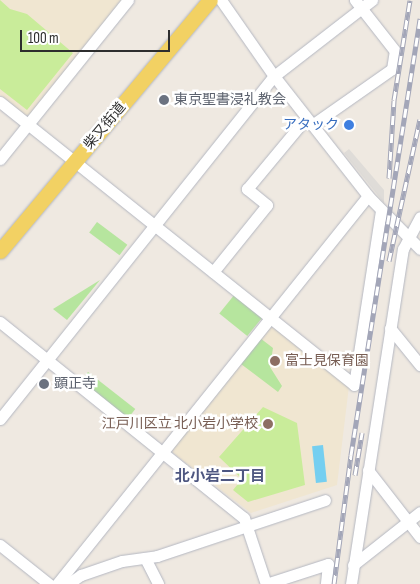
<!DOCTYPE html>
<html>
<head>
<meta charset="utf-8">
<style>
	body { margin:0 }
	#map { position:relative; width:420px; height:584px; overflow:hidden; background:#efe9e1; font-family:"Sofia Sans Condensed","Noto Sans JP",sans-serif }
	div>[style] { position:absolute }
	.education>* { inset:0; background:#f0e6d1 }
	.green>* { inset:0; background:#b6e59e; transform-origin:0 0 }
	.pitch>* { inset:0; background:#c9ec9a }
	.plaza>* { inset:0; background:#dfdcd8 }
	.water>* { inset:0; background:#75cff0; transform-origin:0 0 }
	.roads { filter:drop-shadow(0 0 1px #b4b7c1) drop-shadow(0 0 1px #b4b7c1) }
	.minor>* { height:11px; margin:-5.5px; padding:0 5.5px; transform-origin:5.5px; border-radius:5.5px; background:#fff }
	.major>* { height:15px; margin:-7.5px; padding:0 7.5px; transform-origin:7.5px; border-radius:7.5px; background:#f2d163 }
	.rail>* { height:5px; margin-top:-2.5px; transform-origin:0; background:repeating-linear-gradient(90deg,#fff 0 9px,#a3a6b8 0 18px); box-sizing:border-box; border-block:1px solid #a3a6b8 }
	.dots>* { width:14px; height:14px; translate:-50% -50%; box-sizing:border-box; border:2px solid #fff; border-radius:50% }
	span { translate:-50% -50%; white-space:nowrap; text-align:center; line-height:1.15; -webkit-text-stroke:5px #fff; paint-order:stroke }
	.worship-label { font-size:14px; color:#5b616d }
	.left { translate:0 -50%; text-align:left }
	.shop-label { font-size:14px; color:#366cbe }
	.right { translate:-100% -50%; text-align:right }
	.street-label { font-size:14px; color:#2e2e2e }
	.education-label { font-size:14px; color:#785e54 }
	.neighbourhood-label { font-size:15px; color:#4d5680; font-weight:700 }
	.scale { position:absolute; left:20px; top:30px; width:150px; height:22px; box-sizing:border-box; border:2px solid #2e2e2e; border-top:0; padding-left:6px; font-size:15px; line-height:18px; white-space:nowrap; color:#2e2e2e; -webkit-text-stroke:4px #fff; paint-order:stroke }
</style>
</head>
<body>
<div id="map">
	<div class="education">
		<i style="clip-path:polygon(0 0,121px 0,31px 115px,25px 116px,0 95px)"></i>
		<i style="clip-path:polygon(269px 323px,349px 386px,337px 485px,251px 513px,173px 453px,172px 448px,237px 365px,244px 370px,237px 364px)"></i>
	</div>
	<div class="green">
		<i style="left:97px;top:222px;width:38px;height:13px;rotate:37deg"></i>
		<i style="clip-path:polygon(100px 280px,67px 320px,53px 309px)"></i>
		<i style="left:235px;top:294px;width:36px;height:25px;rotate:39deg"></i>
		<i style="clip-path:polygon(260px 338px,273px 348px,270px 367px,282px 386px,278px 392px,241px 364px)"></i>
		<i style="left:88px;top:372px;width:60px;height:12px;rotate:38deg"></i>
	</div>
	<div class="pitch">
		<i style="clip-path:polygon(0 0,10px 9px,27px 14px,73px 53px,27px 110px,0 89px)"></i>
		<i style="clip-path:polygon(263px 407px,297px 423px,305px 485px,248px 502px,233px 490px,242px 479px,219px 457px)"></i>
	</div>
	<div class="plaza">
		<i style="clip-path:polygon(349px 149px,384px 190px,384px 203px,344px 153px)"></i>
	</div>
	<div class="water">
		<i style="left:323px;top:445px;width:37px;height:11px;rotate:84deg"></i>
	</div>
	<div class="roads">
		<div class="minor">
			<i style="left:221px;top:0;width:93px;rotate:55.1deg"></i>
			<i style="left:274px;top:76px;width:152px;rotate:51.9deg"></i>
			<i style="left:368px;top:196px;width:74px;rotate:45.5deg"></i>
			<i style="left:0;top:102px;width:453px;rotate:38.6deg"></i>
			<i style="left:354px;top:385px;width:177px;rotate:-81.2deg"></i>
			<i style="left:312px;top:125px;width:98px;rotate:-35deg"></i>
			<i style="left:392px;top:69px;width:18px;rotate:-81deg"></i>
			<i style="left:395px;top:51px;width:65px;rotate:-128.1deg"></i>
			<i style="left:0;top:159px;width:204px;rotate:-51.2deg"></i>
			<i style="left:213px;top:272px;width:86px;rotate:-51.1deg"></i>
			<i style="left:267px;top:205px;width:26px;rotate:-141deg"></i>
			<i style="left:247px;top:189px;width:92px;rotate:-50.3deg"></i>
			<i style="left:0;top:322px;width:313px;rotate:38.8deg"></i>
			<i style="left:244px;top:518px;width:70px;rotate:71.6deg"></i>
			<i style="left:390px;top:328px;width:48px;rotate:51deg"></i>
			<i style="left:0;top:419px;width:439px;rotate:-51.4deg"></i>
			<i style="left:274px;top:76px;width:124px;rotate:-37.8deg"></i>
			<i style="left:368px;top:470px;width:85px;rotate:52.2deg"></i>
			<i style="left:0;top:545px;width:63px;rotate:38.5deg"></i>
			<i style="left:145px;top:558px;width:29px;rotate:63deg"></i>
			<i style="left:353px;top:565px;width:85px;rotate:-38.3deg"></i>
			<i style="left:57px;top:584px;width:497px;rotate:-51.3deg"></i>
			<i style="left:68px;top:584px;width:16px;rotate:-35deg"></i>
			<i style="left:81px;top:575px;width:43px;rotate:-18.9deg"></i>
			<i style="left:122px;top:561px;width:35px;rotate:-8deg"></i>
			<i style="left:157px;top:556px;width:177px;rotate:-18.4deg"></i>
			<i style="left:266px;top:584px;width:65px;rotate:-17.9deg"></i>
			<i style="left:328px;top:564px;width:20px;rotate:96deg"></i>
			<i style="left:351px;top:584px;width:339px;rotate:-81.2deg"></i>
			<i style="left:403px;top:249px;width:36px;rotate:-62deg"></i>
		</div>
		<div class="major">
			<i style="left:0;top:251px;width:327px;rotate:-50.1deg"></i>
		</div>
	</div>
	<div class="rail">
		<i style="left:389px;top:178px;width:78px;rotate:-86.3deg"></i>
		<i style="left:394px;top:100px;width:101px;rotate:-80.9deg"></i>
		<i style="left:389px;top:261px;width:145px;rotate:-77.7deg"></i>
		<i style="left:355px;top:475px;width:43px;rotate:-80.5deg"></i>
		<i style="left:334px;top:584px;width:130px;rotate:-82.5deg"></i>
		<i style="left:351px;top:455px;width:442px;rotate:-81deg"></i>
	</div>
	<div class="dots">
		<i style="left:164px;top:100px;background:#6b7280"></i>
		<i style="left:349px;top:125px;background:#3f7fe0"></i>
		<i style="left:275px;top:361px;background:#8d6e63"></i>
		<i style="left:44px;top:384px;background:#6b7280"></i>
		<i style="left:268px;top:424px;background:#8d6e63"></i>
	</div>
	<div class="worship-label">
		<span class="left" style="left:174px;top:100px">東京聖書浸礼教会</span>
		<span class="left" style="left:54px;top:384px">顕正寺</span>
	</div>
	<div class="shop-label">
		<span class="right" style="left:339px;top:125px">アタック</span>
	</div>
	<div class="street-label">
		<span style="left:105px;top:126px;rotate:-50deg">柴又街道</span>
	</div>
	<div class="education-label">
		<span class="left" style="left:285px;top:361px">富士見保育園</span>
		<span class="right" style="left:258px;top:424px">江戸川区立 北小岩小学校</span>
	</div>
	<div class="neighbourhood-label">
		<span style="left:220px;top:477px">北小岩二丁目</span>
	</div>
	<div class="scale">100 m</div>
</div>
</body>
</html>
